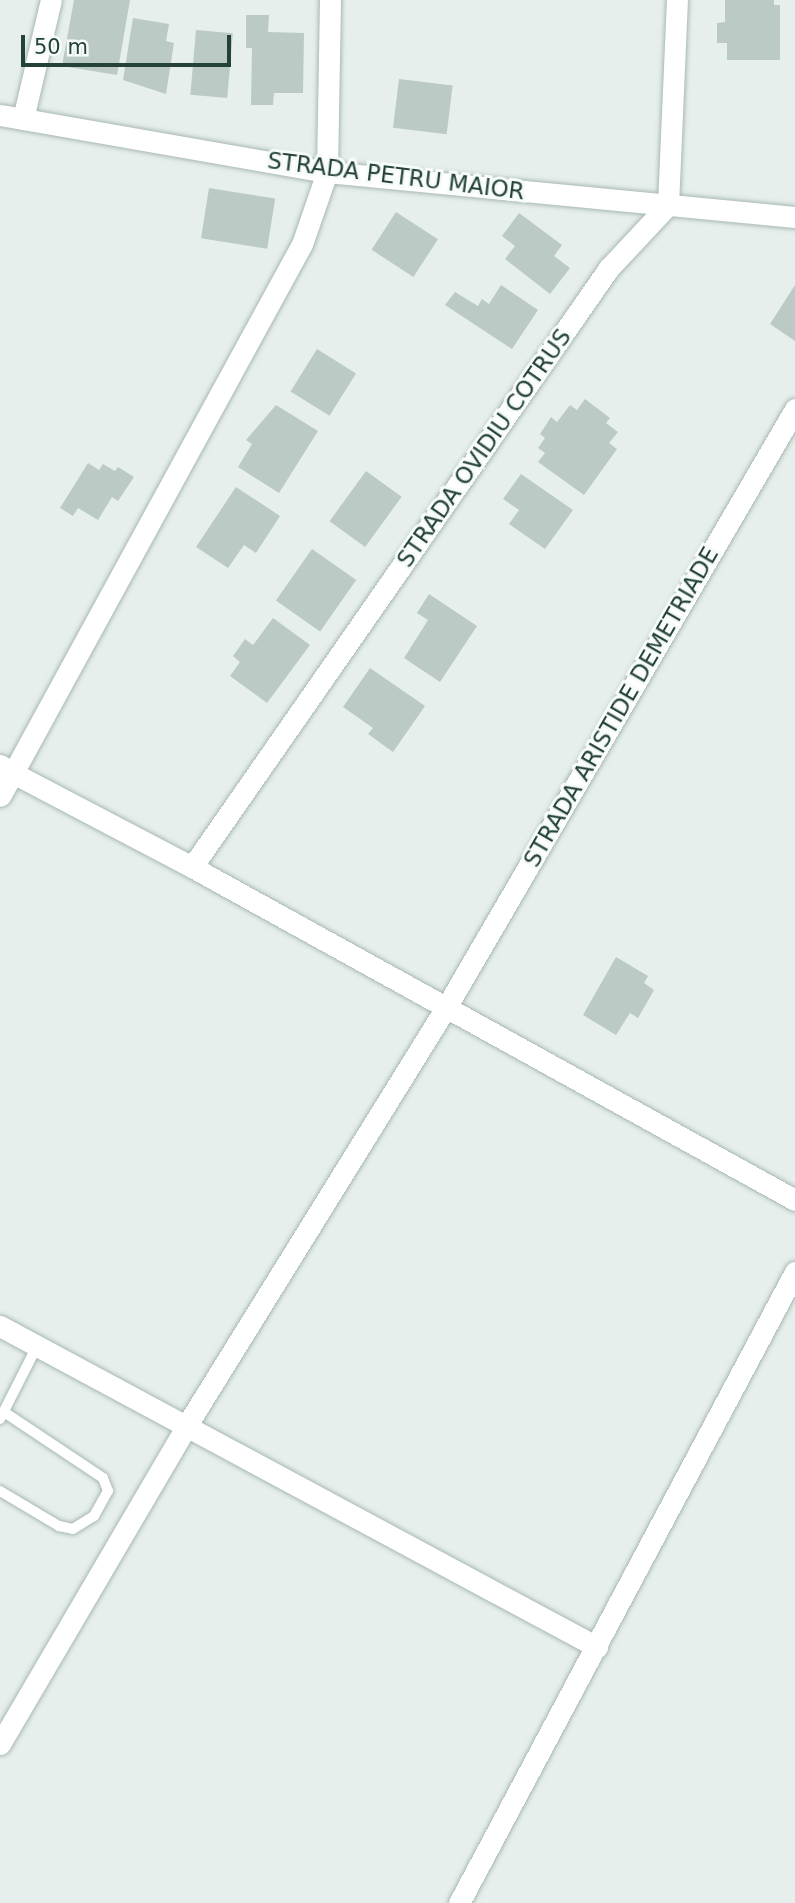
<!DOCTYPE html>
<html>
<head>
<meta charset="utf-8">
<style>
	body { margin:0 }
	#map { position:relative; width:795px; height:1903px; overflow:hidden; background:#e6efeb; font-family:"DejaVu Sans",sans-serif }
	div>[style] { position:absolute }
	.building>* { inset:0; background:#bbcac4; transform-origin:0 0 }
	.roads { filter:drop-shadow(0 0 2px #a8b8b2) drop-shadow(0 0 2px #a8b8b2) }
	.lane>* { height:10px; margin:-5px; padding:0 5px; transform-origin:5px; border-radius:5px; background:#fff }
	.street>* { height:21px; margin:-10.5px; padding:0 10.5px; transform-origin:10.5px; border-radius:10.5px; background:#fff }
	span { translate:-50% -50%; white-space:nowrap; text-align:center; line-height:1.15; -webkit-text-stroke:6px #f7fbf9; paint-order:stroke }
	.street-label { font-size:23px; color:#24423a }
	.scale { position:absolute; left:21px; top:35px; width:210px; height:32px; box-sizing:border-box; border:4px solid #24423a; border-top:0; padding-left:9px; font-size:21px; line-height:24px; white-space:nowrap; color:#24423a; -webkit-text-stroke:5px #f7fbf9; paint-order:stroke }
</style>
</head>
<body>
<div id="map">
	<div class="building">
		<i style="clip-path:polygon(74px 0,130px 0,117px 75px,62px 66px)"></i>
		<i style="clip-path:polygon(725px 0,774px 0,774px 5px,780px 5px,780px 60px,727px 60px,727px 43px,717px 43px,717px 23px,725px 22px)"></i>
		<i style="clip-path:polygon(246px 15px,269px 15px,268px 32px,304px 33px,303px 93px,274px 93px,273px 105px,251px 105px,252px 48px,246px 48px)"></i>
		<i style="clip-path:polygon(133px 18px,169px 24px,166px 41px,174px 43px,166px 94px,123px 80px)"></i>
		<i style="left:196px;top:30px;width:37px;height:65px;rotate:5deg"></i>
		<i style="left:399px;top:79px;width:54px;height:49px;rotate:7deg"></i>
		<i style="left:209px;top:188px;width:67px;height:51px;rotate:9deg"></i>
		<i style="left:396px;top:212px;width:50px;height:45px;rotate:33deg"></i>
		<i style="clip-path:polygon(519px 213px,562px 245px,554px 256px,570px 268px,550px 294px,505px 259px,515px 246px,502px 236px)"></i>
		<i style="clip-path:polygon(501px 285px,538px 310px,512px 349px,445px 305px,455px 292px,478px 306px,482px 299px,489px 304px)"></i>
		<i style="clip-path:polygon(795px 285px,795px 341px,770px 324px)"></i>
		<i style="left:317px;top:349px;width:46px;height:50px;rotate:32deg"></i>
		<i style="clip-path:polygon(585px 399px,610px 418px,606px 423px,618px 432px,609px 443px,617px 449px,584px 495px,538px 462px,545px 453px,538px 448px,545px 438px,540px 434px,551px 417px,557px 422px,570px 405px,577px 410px)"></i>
		<i style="clip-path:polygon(276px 405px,318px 431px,279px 493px,238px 467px,252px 444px,246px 440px)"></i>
		<i style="clip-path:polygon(88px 463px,99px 470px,103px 464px,115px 471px,118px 467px,134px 477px,118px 501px,112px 497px,98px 520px,78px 508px,73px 516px,60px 508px)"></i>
		<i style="left:366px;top:471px;width:44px;height:62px;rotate:36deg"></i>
		<i style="clip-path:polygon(521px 474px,573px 510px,545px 549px,509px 524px,519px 510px,503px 499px)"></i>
		<i style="clip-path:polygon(236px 487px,280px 516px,256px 553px,244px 545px,228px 568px,196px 547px)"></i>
		<i style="left:312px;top:549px;width:54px;height:63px;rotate:35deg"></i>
		<i style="clip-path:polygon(429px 594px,477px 626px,440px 682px,404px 658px,428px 620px,417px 613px)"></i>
		<i style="clip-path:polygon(273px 618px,310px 645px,267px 703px,230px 676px,240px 662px,233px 656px,245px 639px,253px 645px)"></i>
		<i style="clip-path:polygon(370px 668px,425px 706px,393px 752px,368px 734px,373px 728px,343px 707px)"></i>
		<i style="clip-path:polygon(616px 957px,648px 976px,644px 983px,654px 990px,638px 1018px,630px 1013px,616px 1035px,583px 1015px)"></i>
	</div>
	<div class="roads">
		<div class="lane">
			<i style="left:0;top:1419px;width:82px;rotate:-63.1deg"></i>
			<i style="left:0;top:1491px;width:69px;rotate:30.7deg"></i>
			<i style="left:59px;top:1526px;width:14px;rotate:12deg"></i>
			<i style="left:73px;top:1529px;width:25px;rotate:-32deg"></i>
			<i style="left:94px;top:1516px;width:29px;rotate:-61deg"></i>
			<i style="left:108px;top:1491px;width:14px;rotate:-111deg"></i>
			<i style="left:103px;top:1478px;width:119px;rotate:-146.3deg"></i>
		</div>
		<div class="street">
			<i style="left:330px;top:0;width:172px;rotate:91deg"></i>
			<i style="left:327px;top:172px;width:76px;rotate:109.1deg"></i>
			<i style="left:302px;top:244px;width:603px;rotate:118.65deg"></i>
			<i style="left:13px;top:773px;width:202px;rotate:27.7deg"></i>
			<i style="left:192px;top:867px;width:689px;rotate:28.91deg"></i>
			<i style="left:0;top:115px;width:332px;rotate:9.9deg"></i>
			<i style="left:327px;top:172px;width:470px;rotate:5.5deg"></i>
			<i style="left:23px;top:119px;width:122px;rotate:-76.8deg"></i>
			<i style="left:0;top:765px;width:15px;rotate:32deg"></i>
			<i style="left:13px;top:773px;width:26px;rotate:119deg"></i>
			<i style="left:192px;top:867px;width:730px;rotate:-55.16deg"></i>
			<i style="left:609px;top:268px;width:86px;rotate:-46.9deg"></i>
			<i style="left:668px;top:205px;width:205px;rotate:-87.5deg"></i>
			<i style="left:0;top:1326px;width:678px;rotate:28.27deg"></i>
			<i style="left:0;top:1744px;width:370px;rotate:-59.6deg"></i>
			<i style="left:187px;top:1425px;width:493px;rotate:-58.2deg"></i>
			<i style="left:447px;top:1006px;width:691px;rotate:-59.76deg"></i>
			<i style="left:459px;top:1903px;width:715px;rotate:-61.97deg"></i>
		</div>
	</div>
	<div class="street-label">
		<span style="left:396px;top:176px;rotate:7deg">STRADA PETRU MAIOR</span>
		<span style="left:484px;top:448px;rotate:-55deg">STRADA OVIDIU COTRUS</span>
		<span style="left:621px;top:707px;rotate:-60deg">STRADA ARISTIDE DEMETRIADE</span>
	</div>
	<div class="scale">50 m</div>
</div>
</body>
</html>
